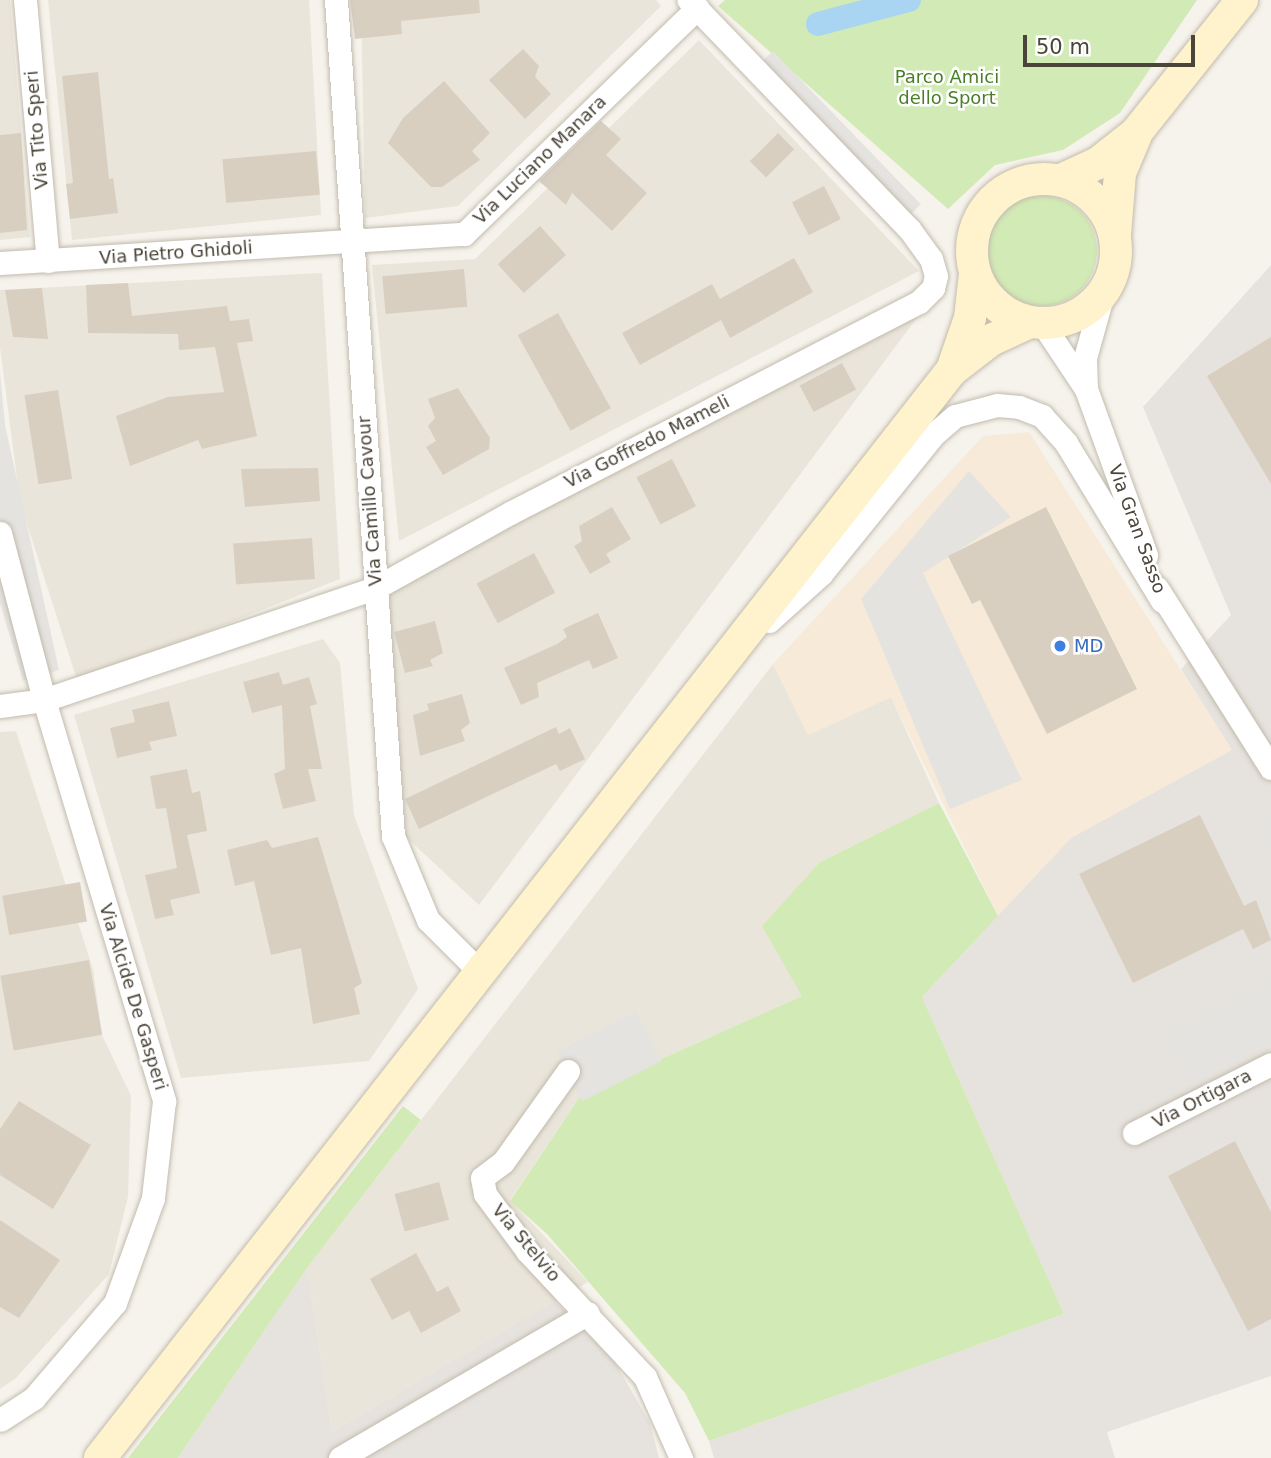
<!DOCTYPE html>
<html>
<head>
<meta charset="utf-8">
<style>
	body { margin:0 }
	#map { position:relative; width:1271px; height:1458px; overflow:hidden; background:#f6f3ec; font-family:"DejaVu Sans",sans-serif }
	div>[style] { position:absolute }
	.residential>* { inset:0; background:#eae5da }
	.commercial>* { inset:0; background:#f7ead8 }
	.industrial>* { inset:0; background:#e6e2dd }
	.green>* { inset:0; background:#d2eab5 }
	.round { border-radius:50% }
	.parking>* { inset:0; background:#e5e3e0; transform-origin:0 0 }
	.canal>* { height:24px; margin:-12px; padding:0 12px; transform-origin:12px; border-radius:12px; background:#a9d4f2 }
	.building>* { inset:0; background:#d8cfc1; transform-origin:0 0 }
	.roads { filter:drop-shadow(0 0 2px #c2bbae) drop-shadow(0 0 2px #c2bbae) }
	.street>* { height:23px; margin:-11.5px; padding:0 11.5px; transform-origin:11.5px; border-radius:11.5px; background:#fff }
	.secondary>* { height:32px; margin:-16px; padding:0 16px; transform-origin:16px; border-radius:16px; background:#fff3cd }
	.secondary>.ring { margin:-16px; padding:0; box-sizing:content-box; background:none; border:32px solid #fff3cd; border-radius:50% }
	.dots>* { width:19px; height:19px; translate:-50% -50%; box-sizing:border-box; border:4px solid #fff; border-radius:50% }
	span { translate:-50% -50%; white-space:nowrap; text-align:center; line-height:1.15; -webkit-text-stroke:5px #fff; paint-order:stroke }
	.park-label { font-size:18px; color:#4a7f2a }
	.street-label { font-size:18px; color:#4b4439 }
	.shop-label { font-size:18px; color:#366cbe }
	.left { translate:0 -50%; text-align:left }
	.scale { position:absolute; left:1023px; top:35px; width:172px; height:32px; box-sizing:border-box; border:4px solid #4b4439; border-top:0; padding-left:9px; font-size:21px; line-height:24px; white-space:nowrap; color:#4b4439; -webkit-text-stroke:5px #fff; paint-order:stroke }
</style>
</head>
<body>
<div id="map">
	<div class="residential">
		<i style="clip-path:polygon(0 0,10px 0,30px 237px,0 240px)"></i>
		<i style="clip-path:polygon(48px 0,309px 0,321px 215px,72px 240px)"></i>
		<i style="clip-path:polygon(361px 0,656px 0,661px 6px,458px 206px,365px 218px)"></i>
		<i style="clip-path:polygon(699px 40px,919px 271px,399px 541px,372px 265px,475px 259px)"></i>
		<i style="clip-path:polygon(322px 273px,340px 579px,78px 683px,20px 502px,0 347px,0 290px)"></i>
		<i style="clip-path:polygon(919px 315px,479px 905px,406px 837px,387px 590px)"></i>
		<i style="clip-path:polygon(323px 639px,340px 663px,354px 815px,418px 989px,369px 1061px,181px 1078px,74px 715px)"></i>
		<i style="clip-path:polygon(773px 664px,808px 735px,891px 697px,939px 803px,820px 862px,802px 996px,581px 1095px,510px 1200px,588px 1282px,332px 1432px,307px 1268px)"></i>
		<i style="clip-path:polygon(16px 731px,93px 969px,102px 1035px,131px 1096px,128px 1197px,109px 1274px,16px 1378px,0 1389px,0 732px)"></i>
	</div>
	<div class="commercial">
		<i style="clip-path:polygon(1029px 432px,1232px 750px,1071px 838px,998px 916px,891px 697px,808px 735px,773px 664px,983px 436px)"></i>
	</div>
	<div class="industrial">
		<i style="clip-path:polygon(1271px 265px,1271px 1376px,1107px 1432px,1115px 1458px,714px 1458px,709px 1441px,1064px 1314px,922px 997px,1071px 838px,1232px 750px,1181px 669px,1231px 615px,1143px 407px)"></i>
		<i style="clip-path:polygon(307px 1268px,332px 1432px,555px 1301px,614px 1361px,650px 1423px,659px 1458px,178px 1458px)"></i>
	</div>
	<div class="green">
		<i style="clip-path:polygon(725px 0,1197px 0,1120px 113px,1063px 150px,995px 165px,948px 209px,718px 6px)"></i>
		<i class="round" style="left:987px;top:196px;width:110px;height:110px"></i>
		<i style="clip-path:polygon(939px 803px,998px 916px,922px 997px,1064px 1314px,709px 1441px,685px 1393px,547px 1234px,510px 1201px,581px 1095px,802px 996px,762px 926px,820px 862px)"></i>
		<i style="clip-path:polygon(403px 1106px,421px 1120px,307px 1268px,178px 1458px,128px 1458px)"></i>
	</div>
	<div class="parking">
		<i style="left:773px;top:51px;width:213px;height:25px;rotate:46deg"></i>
		<i style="clip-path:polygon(0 372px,5px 425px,59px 670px,23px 681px,0 603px)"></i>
		<i style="clip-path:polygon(969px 471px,1011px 517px,923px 573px,1022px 780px,950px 809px,861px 599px)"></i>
		<i style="clip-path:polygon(1271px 804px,1271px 848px,1250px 816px)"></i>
		<i style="clip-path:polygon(1271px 978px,1271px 1043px,1188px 1086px,1162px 1034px)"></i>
		<i style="left:636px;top:1011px;width:56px;height:89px;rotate:63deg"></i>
	</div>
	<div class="canal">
		<i style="left:818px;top:24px;width:94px;rotate:-14.8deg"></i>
	</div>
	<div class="building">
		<i style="clip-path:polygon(350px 0,479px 0,480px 13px,401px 21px,402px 34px,355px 39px)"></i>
		<i style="clip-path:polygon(523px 49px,539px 66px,535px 77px,551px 94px,525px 119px,489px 80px)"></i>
		<i style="clip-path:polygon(98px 72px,109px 179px,113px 178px,118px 213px,70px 219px,66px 184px,73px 183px,62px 76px)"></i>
		<i style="clip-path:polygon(444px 81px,490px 133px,472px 151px,480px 160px,442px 187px,431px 187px,388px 143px,403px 118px)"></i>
		<i style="clip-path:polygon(601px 121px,621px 139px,606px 155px,647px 193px,612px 231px,572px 193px,566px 205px,539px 181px)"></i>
		<i style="clip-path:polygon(21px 133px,27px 230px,0 233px,0 135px)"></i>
		<i style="left:778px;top:133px;width:23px;height:40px;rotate:45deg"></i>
		<i style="left:316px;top:151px;width:44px;height:94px;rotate:85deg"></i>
		<i style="left:824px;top:186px;width:37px;height:36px;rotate:63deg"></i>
		<i style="left:540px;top:226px;width:39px;height:57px;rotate:48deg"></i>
		<i style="clip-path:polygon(794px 258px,813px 292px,730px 338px,721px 320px,640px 365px,622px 333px,712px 284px,720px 299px)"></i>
		<i style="left:464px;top:269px;width:38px;height:82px;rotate:85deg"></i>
		<i style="clip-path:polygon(128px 283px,132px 316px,227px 306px,230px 321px,249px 319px,253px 341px,237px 343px,257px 436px,202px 449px,198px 440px,130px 466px,116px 416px,168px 397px,224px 392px,215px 347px,179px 350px,178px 334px,88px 333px,86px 285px)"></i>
		<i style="clip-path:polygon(42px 288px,48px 339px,13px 337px,5px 290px)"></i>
		<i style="left:558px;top:313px;width:109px;height:46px;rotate:61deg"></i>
		<i style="clip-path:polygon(1271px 337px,1271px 484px,1207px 376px)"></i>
		<i style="left:842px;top:363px;width:30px;height:48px;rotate:62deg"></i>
		<i style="clip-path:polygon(458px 388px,490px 438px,489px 449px,443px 475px,426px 447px,436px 441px,428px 426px,435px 418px,428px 399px)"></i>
		<i style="left:58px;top:390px;width:90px;height:34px;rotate:81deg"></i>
		<i style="left:672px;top:459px;width:53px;height:40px;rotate:63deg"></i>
		<i style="clip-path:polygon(318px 468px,320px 501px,245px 507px,241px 469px)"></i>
		<i style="clip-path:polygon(612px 507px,631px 539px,606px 554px,611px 562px,590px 574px,574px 546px,582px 541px,579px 526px)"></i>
		<i style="clip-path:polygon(1046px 507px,1137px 689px,1047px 734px,980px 600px,972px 604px,948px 556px)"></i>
		<i style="left:312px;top:538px;width:41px;height:79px;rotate:86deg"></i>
		<i style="left:534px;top:553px;width:45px;height:65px;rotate:62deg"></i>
		<i style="clip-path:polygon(598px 613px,618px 658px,593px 669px,589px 660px,537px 683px,539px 697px,521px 705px,504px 668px,557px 644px,567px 637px,563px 629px)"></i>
		<i style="clip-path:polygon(435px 621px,443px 653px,430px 660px,433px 666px,405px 673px,394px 632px)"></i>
		<i style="clip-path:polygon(279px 672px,283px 685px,309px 677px,317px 704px,310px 706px,322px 769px,308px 769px,316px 801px,283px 809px,274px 774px,285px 769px,282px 705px,252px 713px,243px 682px)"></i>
		<i style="clip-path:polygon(462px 694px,470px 723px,461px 730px,465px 741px,420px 756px,413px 715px,429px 710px,427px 704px)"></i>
		<i style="clip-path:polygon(169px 701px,177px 736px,149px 742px,152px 750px,117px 758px,110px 728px,135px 722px,132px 710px)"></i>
		<i style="clip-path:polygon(556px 727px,559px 734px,570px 728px,585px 759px,560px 771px,556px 764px,419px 829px,405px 799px)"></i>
		<i style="clip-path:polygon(187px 769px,192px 793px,200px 791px,207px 831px,187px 835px,200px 893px,170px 900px,174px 915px,155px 919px,145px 875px,177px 868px,166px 808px,156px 809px,150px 776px)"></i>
		<i style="clip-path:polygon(1200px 815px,1244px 906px,1256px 900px,1271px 940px,1253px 949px,1243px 929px,1133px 983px,1079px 874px)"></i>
		<i style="clip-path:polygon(318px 837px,362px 983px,354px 988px,360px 1014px,313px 1024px,301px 948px,271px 955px,254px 881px,235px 886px,227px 850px,267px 840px,272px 848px)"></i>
		<i style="left:80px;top:882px;width:40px;height:79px;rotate:80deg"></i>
		<i style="left:89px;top:960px;width:76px;height:90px;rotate:80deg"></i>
		<i style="clip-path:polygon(19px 1101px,91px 1145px,53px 1209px,0 1175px,0 1129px)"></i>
		<i style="clip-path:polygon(1235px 1141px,1271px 1212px,1271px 1319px,1248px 1331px,1168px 1176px)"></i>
		<i style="left:439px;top:1182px;width:39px;height:46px;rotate:75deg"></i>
		<i style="clip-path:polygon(0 1220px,60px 1260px,19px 1318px,0 1307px)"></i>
		<i style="clip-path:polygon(416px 1253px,437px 1292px,448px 1286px,461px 1311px,421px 1333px,409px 1311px,392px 1320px,370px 1279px)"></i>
	</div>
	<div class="roads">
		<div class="street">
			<i style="left:25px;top:0;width:262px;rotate:85deg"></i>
			<i style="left:336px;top:0;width:838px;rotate:86.1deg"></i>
			<i style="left:393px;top:836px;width:91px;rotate:67.4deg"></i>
			<i style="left:428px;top:920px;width:75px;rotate:45deg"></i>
			<i style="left:0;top:263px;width:465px;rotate:-3.6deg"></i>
			<i style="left:464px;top:234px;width:325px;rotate:-44.1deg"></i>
			<i style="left:1042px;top:323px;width:79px;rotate:56.3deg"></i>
			<i style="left:1086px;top:389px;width:177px;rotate:70.1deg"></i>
			<i style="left:1086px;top:389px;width:31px;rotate:-92deg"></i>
			<i style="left:1085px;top:358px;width:67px;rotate:-74.5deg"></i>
			<i style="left:0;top:533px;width:173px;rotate:75.2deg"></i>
			<i style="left:44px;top:700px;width:419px;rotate:73.3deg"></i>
			<i style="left:164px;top:1101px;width:98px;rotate:96.5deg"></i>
			<i style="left:153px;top:1198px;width:112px;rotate:109.9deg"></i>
			<i style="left:115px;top:1303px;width:125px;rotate:130.5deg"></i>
			<i style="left:34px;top:1398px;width:40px;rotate:147.1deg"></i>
			<i style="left:1157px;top:588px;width:213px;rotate:57.7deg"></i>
			<i style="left:769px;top:621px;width:70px;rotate:-42.1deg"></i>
			<i style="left:821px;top:574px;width:179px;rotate:-51.1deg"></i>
			<i style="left:933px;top:435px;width:29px;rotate:-41deg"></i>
			<i style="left:955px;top:416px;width:43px;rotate:-14.7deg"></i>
			<i style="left:997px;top:405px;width:22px;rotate:5deg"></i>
			<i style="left:1019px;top:407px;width:25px;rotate:21deg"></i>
			<i style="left:1042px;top:416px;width:36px;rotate:48deg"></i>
			<i style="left:1066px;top:443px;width:185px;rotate:58.7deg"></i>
			<i style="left:0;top:706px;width:44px;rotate:-7.8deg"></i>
			<i style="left:44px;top:700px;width:352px;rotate:-18.7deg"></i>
			<i style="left:377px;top:587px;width:152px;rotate:-29.1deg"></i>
			<i style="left:510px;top:513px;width:460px;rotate:-27.3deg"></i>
			<i style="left:919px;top:302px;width:20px;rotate:-45deg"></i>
			<i style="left:933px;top:288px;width:12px;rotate:-76deg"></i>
			<i style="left:936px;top:276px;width:18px;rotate:-106deg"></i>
			<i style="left:931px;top:259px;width:37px;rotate:-126deg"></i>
			<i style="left:909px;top:229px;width:318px;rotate:-133.9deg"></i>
			<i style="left:568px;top:1071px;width:112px;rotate:125.5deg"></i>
			<i style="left:503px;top:1162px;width:26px;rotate:143deg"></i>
			<i style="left:482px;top:1178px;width:16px;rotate:79deg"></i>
			<i style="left:485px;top:1194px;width:72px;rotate:53.4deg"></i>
			<i style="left:528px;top:1252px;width:171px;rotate:46.9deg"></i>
			<i style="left:645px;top:1377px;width:89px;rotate:66deg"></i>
			<i style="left:1134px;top:1133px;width:153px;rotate:-26.7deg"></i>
			<i style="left:340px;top:1458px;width:287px;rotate:-30.3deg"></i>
		</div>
		<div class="secondary">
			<i class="ring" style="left:972px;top:179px;width:112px;height:112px"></i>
			<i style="left:1061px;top:180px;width:41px;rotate:-24.7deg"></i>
			<i style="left:1098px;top:163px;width:48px;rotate:-38.3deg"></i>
			<i style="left:1136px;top:133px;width:170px;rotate:-51.4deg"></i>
			<i style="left:1115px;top:235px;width:62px;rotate:-85.4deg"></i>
			<i style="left:1120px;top:173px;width:41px;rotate:-67.2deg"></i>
			<i style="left:952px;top:370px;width:55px;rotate:-70.9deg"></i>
			<i style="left:970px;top:318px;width:44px;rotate:-83.5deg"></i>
			<i style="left:100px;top:1458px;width:1382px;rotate:-51.94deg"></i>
			<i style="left:952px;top:370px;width:49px;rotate:-37.6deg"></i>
			<i style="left:991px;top:340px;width:43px;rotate:-24.8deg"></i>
		</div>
	</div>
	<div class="dots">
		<i style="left:1060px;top:646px;background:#3f7fe0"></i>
	</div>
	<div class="park-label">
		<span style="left:947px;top:88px">Parco Amici<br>dello Sport</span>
	</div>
	<div class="street-label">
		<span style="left:37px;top:130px;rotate:-95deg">Via Tito Speri</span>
		<span style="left:540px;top:160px;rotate:-44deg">Via Luciano Manara</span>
		<span style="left:176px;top:253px;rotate:-4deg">Via Pietro Ghidoli</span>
		<span style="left:647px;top:442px;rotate:-27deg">Via Goffredo Mameli</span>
		<span style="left:370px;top:501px;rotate:-94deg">Via Camillo Cavour</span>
		<span style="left:1137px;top:529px;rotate:70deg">Via Gran Sasso</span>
		<span style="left:133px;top:997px;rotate:73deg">Via Alcide De Gasperi</span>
		<span style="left:1202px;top:1099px;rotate:-27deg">Via Ortigara</span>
		<span style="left:526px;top:1243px;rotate:50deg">Via Stelvio</span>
	</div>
	<div class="shop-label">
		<span class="left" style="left:1074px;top:646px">MD</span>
	</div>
	<div class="scale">50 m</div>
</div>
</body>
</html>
